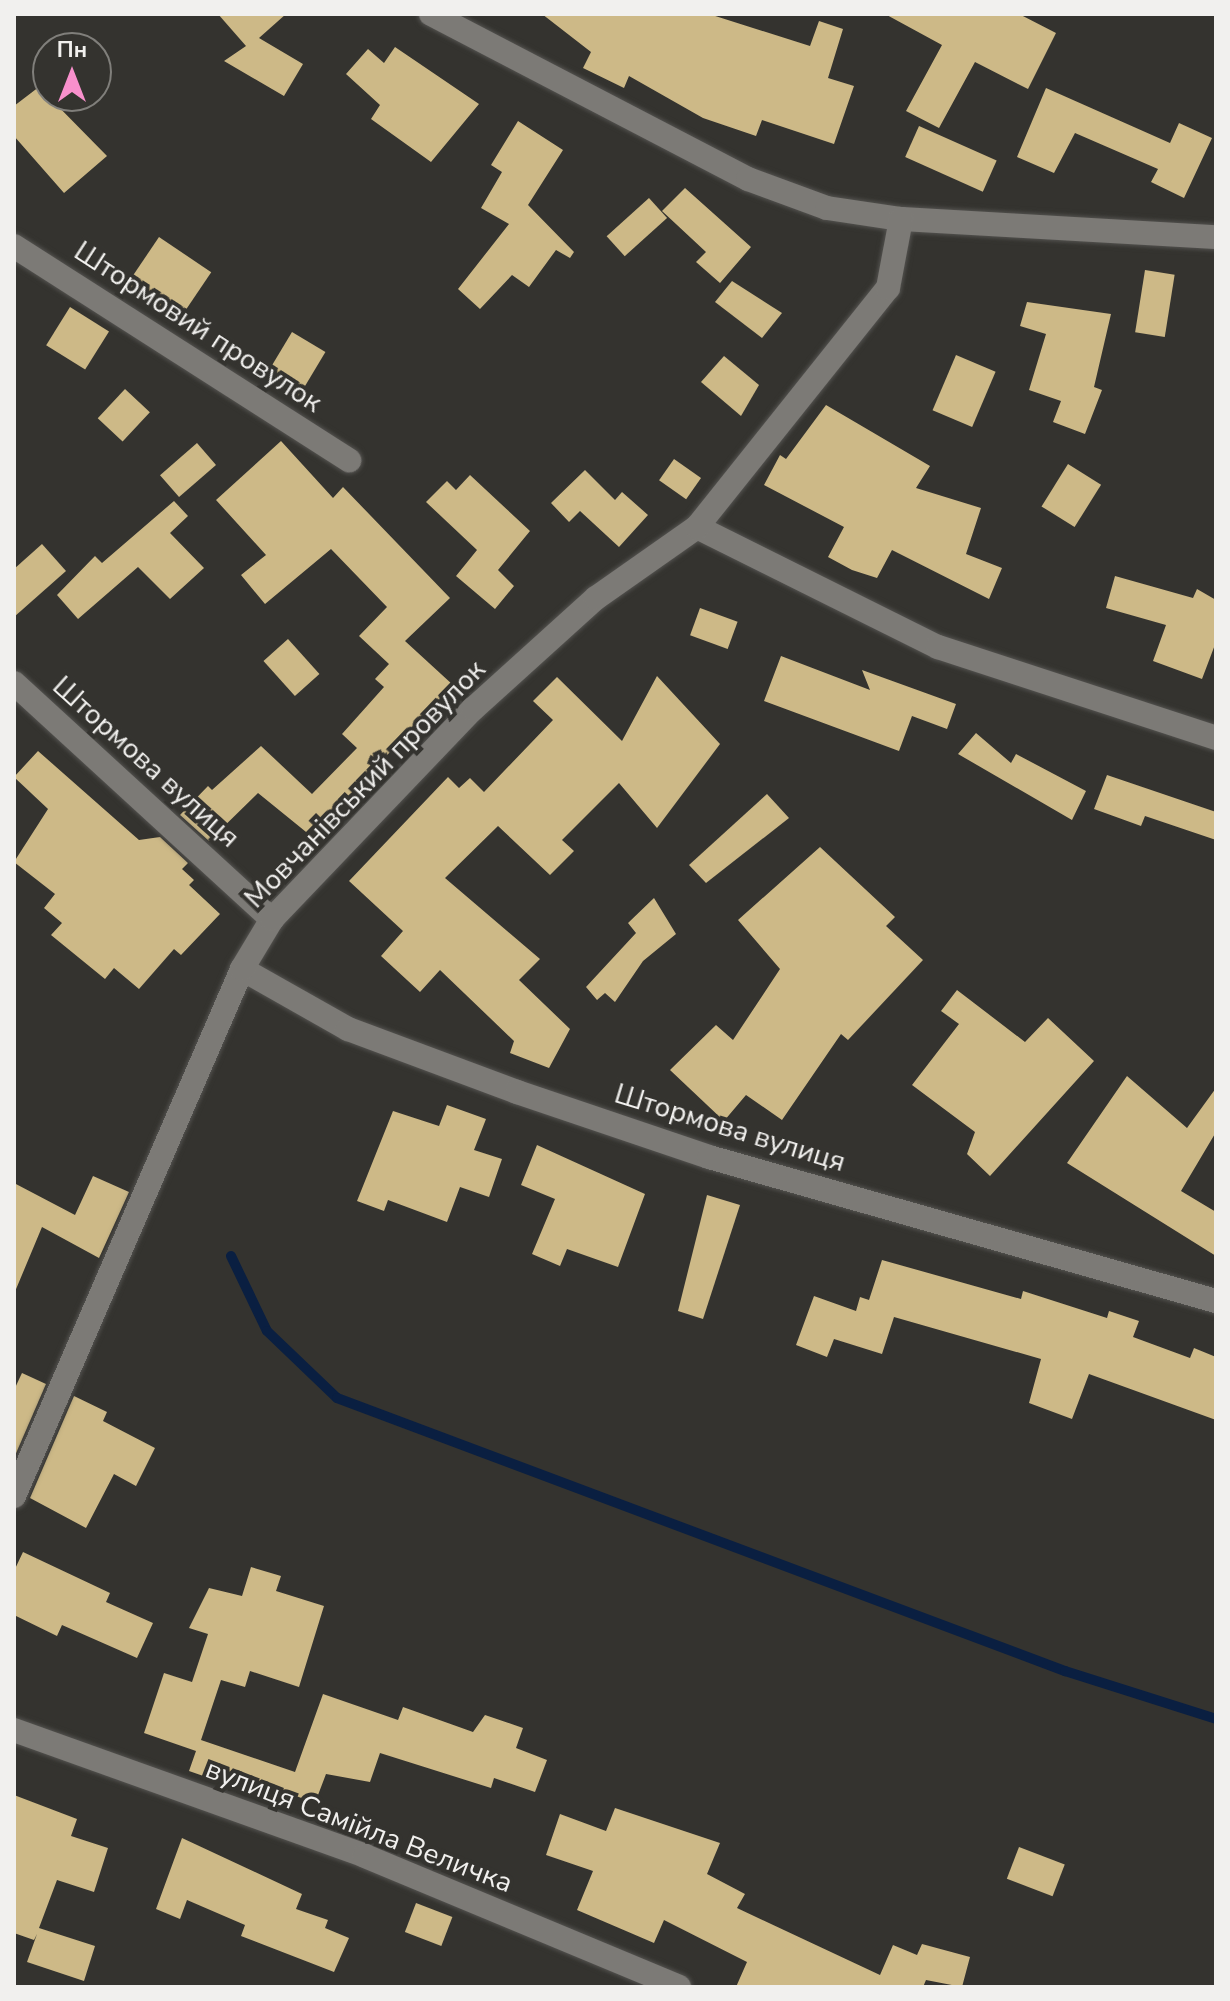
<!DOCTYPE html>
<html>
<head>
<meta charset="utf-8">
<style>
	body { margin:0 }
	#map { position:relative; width:1230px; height:2001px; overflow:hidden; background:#34332f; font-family:"Nunito Sans",sans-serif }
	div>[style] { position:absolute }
	.stream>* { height:10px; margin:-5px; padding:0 5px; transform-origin:5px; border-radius:5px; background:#0a1f41 }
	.building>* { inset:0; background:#cdb987; transform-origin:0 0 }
	.roads { filter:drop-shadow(0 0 2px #53524f) drop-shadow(0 0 2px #53524f) }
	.minor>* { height:24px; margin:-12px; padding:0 12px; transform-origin:12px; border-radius:12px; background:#7c7a76 }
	span { translate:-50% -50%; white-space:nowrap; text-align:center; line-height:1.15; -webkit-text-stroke:8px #34332f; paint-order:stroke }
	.street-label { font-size:28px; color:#f1f0ee }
	.frame { position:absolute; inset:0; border:16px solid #f1f0ee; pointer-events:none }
	.north { position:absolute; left:32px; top:32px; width:80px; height:80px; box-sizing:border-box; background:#34332f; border:2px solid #807f7b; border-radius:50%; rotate:0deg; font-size:22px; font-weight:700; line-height:32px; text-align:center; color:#f1f0ee }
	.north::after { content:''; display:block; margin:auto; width:28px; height:36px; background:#f890cc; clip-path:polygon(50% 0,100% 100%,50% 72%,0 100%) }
</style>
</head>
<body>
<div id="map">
	<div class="stream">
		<i style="left:231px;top:1256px;width:83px;rotate:64.4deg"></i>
		<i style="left:267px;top:1331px;width:97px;rotate:43.7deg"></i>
		<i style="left:337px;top:1398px;width:778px;rotate:20.56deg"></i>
		<i style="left:1065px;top:1671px;width:158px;rotate:17.6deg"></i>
	</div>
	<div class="building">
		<i style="clip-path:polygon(218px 14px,286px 14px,259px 38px,303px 64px,284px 96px,224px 61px,246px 46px)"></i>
		<i style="clip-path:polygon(542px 14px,709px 14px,810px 46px,819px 21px,843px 29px,828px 78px,854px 86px,834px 144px,762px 120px,756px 136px,703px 118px,629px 76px,624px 88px,583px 68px,591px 52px)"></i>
		<i style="clip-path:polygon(885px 14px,1019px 14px,1056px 33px,1028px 89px,975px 62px,939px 128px,906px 111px,942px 45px)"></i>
		<i style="clip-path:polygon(395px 47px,479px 104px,431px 162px,371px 119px,380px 105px,346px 74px,368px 49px,384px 63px)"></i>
		<i style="clip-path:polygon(48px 80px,48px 96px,107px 156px,64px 193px,14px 136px,14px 106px)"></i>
		<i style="clip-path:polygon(1046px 88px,1170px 143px,1179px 123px,1212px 138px,1184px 198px,1151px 182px,1158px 169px,1075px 133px,1054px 173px,1017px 157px)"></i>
		<i style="clip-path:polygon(518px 121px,563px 150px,528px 205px,574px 252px,570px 258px,556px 250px,529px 287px,512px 275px,480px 309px,458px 289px,509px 224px,481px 208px,502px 172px,491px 165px)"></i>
		<i style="left:919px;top:126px;width:85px;height:34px;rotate:24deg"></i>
		<i style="clip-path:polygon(685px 188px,751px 247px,720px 283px,696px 262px,706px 252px,662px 211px)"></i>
		<i style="left:649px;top:198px;width:27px;height:57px;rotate:48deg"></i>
		<i style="left:159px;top:237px;width:63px;height:58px;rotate:34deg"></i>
		<i style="left:1145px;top:270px;width:30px;height:63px;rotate:9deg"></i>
		<i style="clip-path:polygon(732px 281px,782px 313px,762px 338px,715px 302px)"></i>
		<i style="clip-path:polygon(1027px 302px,1111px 314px,1094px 387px,1102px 390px,1085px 434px,1053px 422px,1061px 401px,1029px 390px,1046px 334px,1020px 326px)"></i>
		<i style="left:70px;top:307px;width:46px;height:45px;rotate:32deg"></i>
		<i style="left:292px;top:332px;width:39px;height:53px;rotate:31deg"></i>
		<i style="left:956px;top:355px;width:43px;height:60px;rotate:23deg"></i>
		<i style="clip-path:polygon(724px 356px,759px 385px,741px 416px,701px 382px)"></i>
		<i style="left:125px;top:389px;width:34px;height:40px;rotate:43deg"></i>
		<i style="clip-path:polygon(826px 405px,930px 466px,916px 488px,981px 508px,966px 554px,1002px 568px,989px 599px,892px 550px,877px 578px,852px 570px,828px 557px,844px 527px,764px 485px,780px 455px,786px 459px)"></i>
		<i style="clip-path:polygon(281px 441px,333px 498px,343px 487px,450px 598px,405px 641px,453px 685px,311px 836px,258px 793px,209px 841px,180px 815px,208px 786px,212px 790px,261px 746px,312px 794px,357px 748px,342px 734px,384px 687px,375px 679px,389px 664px,359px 636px,387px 607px,331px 549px,265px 604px,241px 575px,266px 555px,216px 500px)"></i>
		<i style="left:197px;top:443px;width:29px;height:49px;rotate:49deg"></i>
		<i style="left:674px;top:459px;width:33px;height:26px;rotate:35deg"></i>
		<i style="left:1068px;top:464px;width:39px;height:50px;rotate:32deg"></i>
		<i style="clip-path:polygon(585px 470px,615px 500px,622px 492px,648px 515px,619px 547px,580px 511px,569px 522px,551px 503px)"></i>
		<i style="clip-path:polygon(470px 475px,530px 531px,498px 570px,514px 586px,495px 609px,456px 576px,477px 550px,426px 502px,447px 481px,456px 490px)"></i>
		<i style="clip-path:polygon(174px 501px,188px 516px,170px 533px,204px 568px,170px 599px,138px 567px,78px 619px,57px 595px,95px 556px,102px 563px)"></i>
		<i style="clip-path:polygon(42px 544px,66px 571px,14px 617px,14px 569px)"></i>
		<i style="clip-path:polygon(1115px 576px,1193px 598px,1197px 589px,1216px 600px,1216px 642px,1202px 679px,1153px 661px,1166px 625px,1106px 608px)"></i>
		<i style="left:700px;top:608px;width:40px;height:29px;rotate:20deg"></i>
		<i style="left:288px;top:639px;width:47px;height:33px;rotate:48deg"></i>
		<i style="clip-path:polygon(781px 656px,870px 690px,862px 670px,956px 704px,947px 729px,912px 716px,899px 751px,764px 701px)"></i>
		<i style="clip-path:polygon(657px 676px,720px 744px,657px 828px,619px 783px,562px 840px,574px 851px,550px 875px,498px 826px,445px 878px,540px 959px,519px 980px,570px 1029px,549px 1068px,510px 1053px,514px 1041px,440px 970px,420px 992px,381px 956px,403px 931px,349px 881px,448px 777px,459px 788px,470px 778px,484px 792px,553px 720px,533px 701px,557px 677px,622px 741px)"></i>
		<i style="clip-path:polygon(976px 733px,1011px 763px,1016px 754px,1086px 791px,1072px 820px,958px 754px)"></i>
		<i style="clip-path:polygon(38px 751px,139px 840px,160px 837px,188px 863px,182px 869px,194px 880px,189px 885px,220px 914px,181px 955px,174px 949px,139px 989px,114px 968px,105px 979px,51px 935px,62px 923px,44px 908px,55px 894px,14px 862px,48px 809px,14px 777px)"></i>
		<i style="clip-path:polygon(1107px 775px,1216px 812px,1216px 840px,1145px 816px,1141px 826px,1094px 809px)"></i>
		<i style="clip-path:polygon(767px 794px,789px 818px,706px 883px,689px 865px)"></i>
		<i style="clip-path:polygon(820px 847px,895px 917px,886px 926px,923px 960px,848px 1040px,841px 1034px,782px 1120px,746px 1095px,724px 1121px,670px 1070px,716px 1025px,733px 1040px,780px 969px,738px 920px)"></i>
		<i style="clip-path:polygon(654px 898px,676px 934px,643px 961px,615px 1002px,605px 993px,597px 1000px,586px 987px,636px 933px,628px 923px)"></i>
		<i style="clip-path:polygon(957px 990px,1025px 1042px,1048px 1018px,1094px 1061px,990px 1176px,967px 1154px,975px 1132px,912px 1085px,959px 1024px,941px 1011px)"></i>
		<i style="clip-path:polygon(1127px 1076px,1187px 1128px,1216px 1088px,1216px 1132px,1181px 1191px,1216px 1212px,1216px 1256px,1067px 1163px)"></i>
		<i style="clip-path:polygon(447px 1105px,486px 1119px,474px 1150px,502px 1159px,489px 1197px,460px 1187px,447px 1222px,388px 1200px,384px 1211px,357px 1201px,393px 1111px,439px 1126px)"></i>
		<i style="clip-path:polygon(537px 1145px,645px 1194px,618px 1267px,567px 1249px,560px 1266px,532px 1254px,555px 1199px,521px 1185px)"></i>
		<i style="clip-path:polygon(93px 1176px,129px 1192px,99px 1258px,42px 1227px,14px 1294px,14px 1183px,75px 1215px)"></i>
		<i style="clip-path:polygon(707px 1195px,740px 1205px,703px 1319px,678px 1311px)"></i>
		<i style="clip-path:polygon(882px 1260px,1021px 1299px,1023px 1291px,1107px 1318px,1109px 1311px,1139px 1321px,1133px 1337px,1190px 1358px,1194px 1348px,1216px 1357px,1216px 1420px,1089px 1374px,1072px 1419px,1029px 1403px,1041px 1359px,894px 1317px,882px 1354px,834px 1339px,827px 1357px,796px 1345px,814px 1296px,856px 1311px,860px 1297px,869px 1300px)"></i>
		<i style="clip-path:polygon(22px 1373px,46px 1384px,14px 1458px,14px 1390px)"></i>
		<i style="clip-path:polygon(74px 1396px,107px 1412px,103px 1421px,155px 1448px,136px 1486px,114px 1474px,86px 1528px,30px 1498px)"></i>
		<i style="clip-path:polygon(23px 1552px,110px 1593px,106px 1602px,153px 1623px,137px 1658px,62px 1625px,57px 1636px,14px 1615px,14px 1571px)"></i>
		<i style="clip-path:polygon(251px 1567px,281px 1576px,276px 1591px,324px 1606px,299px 1687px,250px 1671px,245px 1687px,221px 1680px,201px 1740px,295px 1772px,323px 1694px,398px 1720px,403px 1707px,473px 1732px,485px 1715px,523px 1728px,516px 1748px,547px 1760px,535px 1792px,494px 1778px,491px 1788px,380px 1753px,370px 1782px,326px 1774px,315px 1803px,288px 1793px,284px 1804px,189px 1771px,196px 1751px,144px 1733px,164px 1673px,192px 1682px,208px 1634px,189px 1628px,209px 1588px,242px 1596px)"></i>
		<i style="clip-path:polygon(14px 1795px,77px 1819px,71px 1836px,108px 1848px,94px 1892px,57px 1880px,39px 1928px,95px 1946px,84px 1981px,27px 1962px,37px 1934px,34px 1940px,14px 1933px)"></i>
		<i style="clip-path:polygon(615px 1808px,720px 1843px,707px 1874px,745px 1894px,737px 1908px,880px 1975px,893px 1945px,917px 1955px,922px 1944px,970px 1957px,962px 1987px,926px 1980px,923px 1987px,736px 1987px,747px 1962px,664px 1920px,654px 1943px,577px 1910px,593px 1871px,546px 1855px,560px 1814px,606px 1831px)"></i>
		<i style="clip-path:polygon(182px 1838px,302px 1894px,296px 1909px,328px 1920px,325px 1928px,349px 1938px,334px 1972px,241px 1936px,245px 1925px,187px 1900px,180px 1919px,156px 1909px)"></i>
		<i style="left:1019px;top:1847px;width:49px;height:34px;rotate:21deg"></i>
		<i style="left:416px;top:1903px;width:39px;height:31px;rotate:21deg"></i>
	</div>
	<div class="roads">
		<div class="minor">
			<i style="left:431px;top:14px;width:357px;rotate:27.5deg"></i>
			<i style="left:748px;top:179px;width:84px;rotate:20.2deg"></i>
			<i style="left:827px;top:208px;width:75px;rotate:8.5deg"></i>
			<i style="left:901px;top:219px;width:316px;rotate:3.3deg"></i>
			<i style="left:14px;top:246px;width:398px;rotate:32.6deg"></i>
			<i style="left:697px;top:527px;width:269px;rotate:26.5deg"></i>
			<i style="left:938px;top:647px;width:293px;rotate:18.1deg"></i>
			<i style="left:14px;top:683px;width:350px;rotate:42.5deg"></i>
			<i style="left:242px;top:969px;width:122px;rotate:29.5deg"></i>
			<i style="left:348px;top:1029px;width:180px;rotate:20.4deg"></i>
			<i style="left:517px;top:1092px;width:203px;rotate:18.7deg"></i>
			<i style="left:709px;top:1157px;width:527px;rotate:15.86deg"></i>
			<i style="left:14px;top:1496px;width:574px;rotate:-66.6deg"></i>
			<i style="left:242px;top:969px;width:58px;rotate:-59deg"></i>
			<i style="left:272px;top:919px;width:291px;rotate:-46.3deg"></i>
			<i style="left:473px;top:709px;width:166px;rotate:-42.1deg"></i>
			<i style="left:596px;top:598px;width:123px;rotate:-35.1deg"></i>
			<i style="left:697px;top:527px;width:306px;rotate:-51.4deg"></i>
			<i style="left:888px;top:288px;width:70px;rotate:-79.3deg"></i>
			<i style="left:14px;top:1730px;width:373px;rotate:19.7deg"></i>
			<i style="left:365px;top:1856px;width:340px;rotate:22.6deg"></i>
		</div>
	</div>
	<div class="street-label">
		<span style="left:198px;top:327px;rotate:33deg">Штормовий провулок</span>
		<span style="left:146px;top:762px;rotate:42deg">Штормова вулиця</span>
		<span style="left:365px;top:784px;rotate:-46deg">Мовчанівський провулок</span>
		<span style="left:730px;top:1128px;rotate:17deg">Штормова вулиця</span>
		<span style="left:359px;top:1826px;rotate:21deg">вулиця Самійла Величка</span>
	</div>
	<div class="frame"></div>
	<div class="north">Пн</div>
</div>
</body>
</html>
